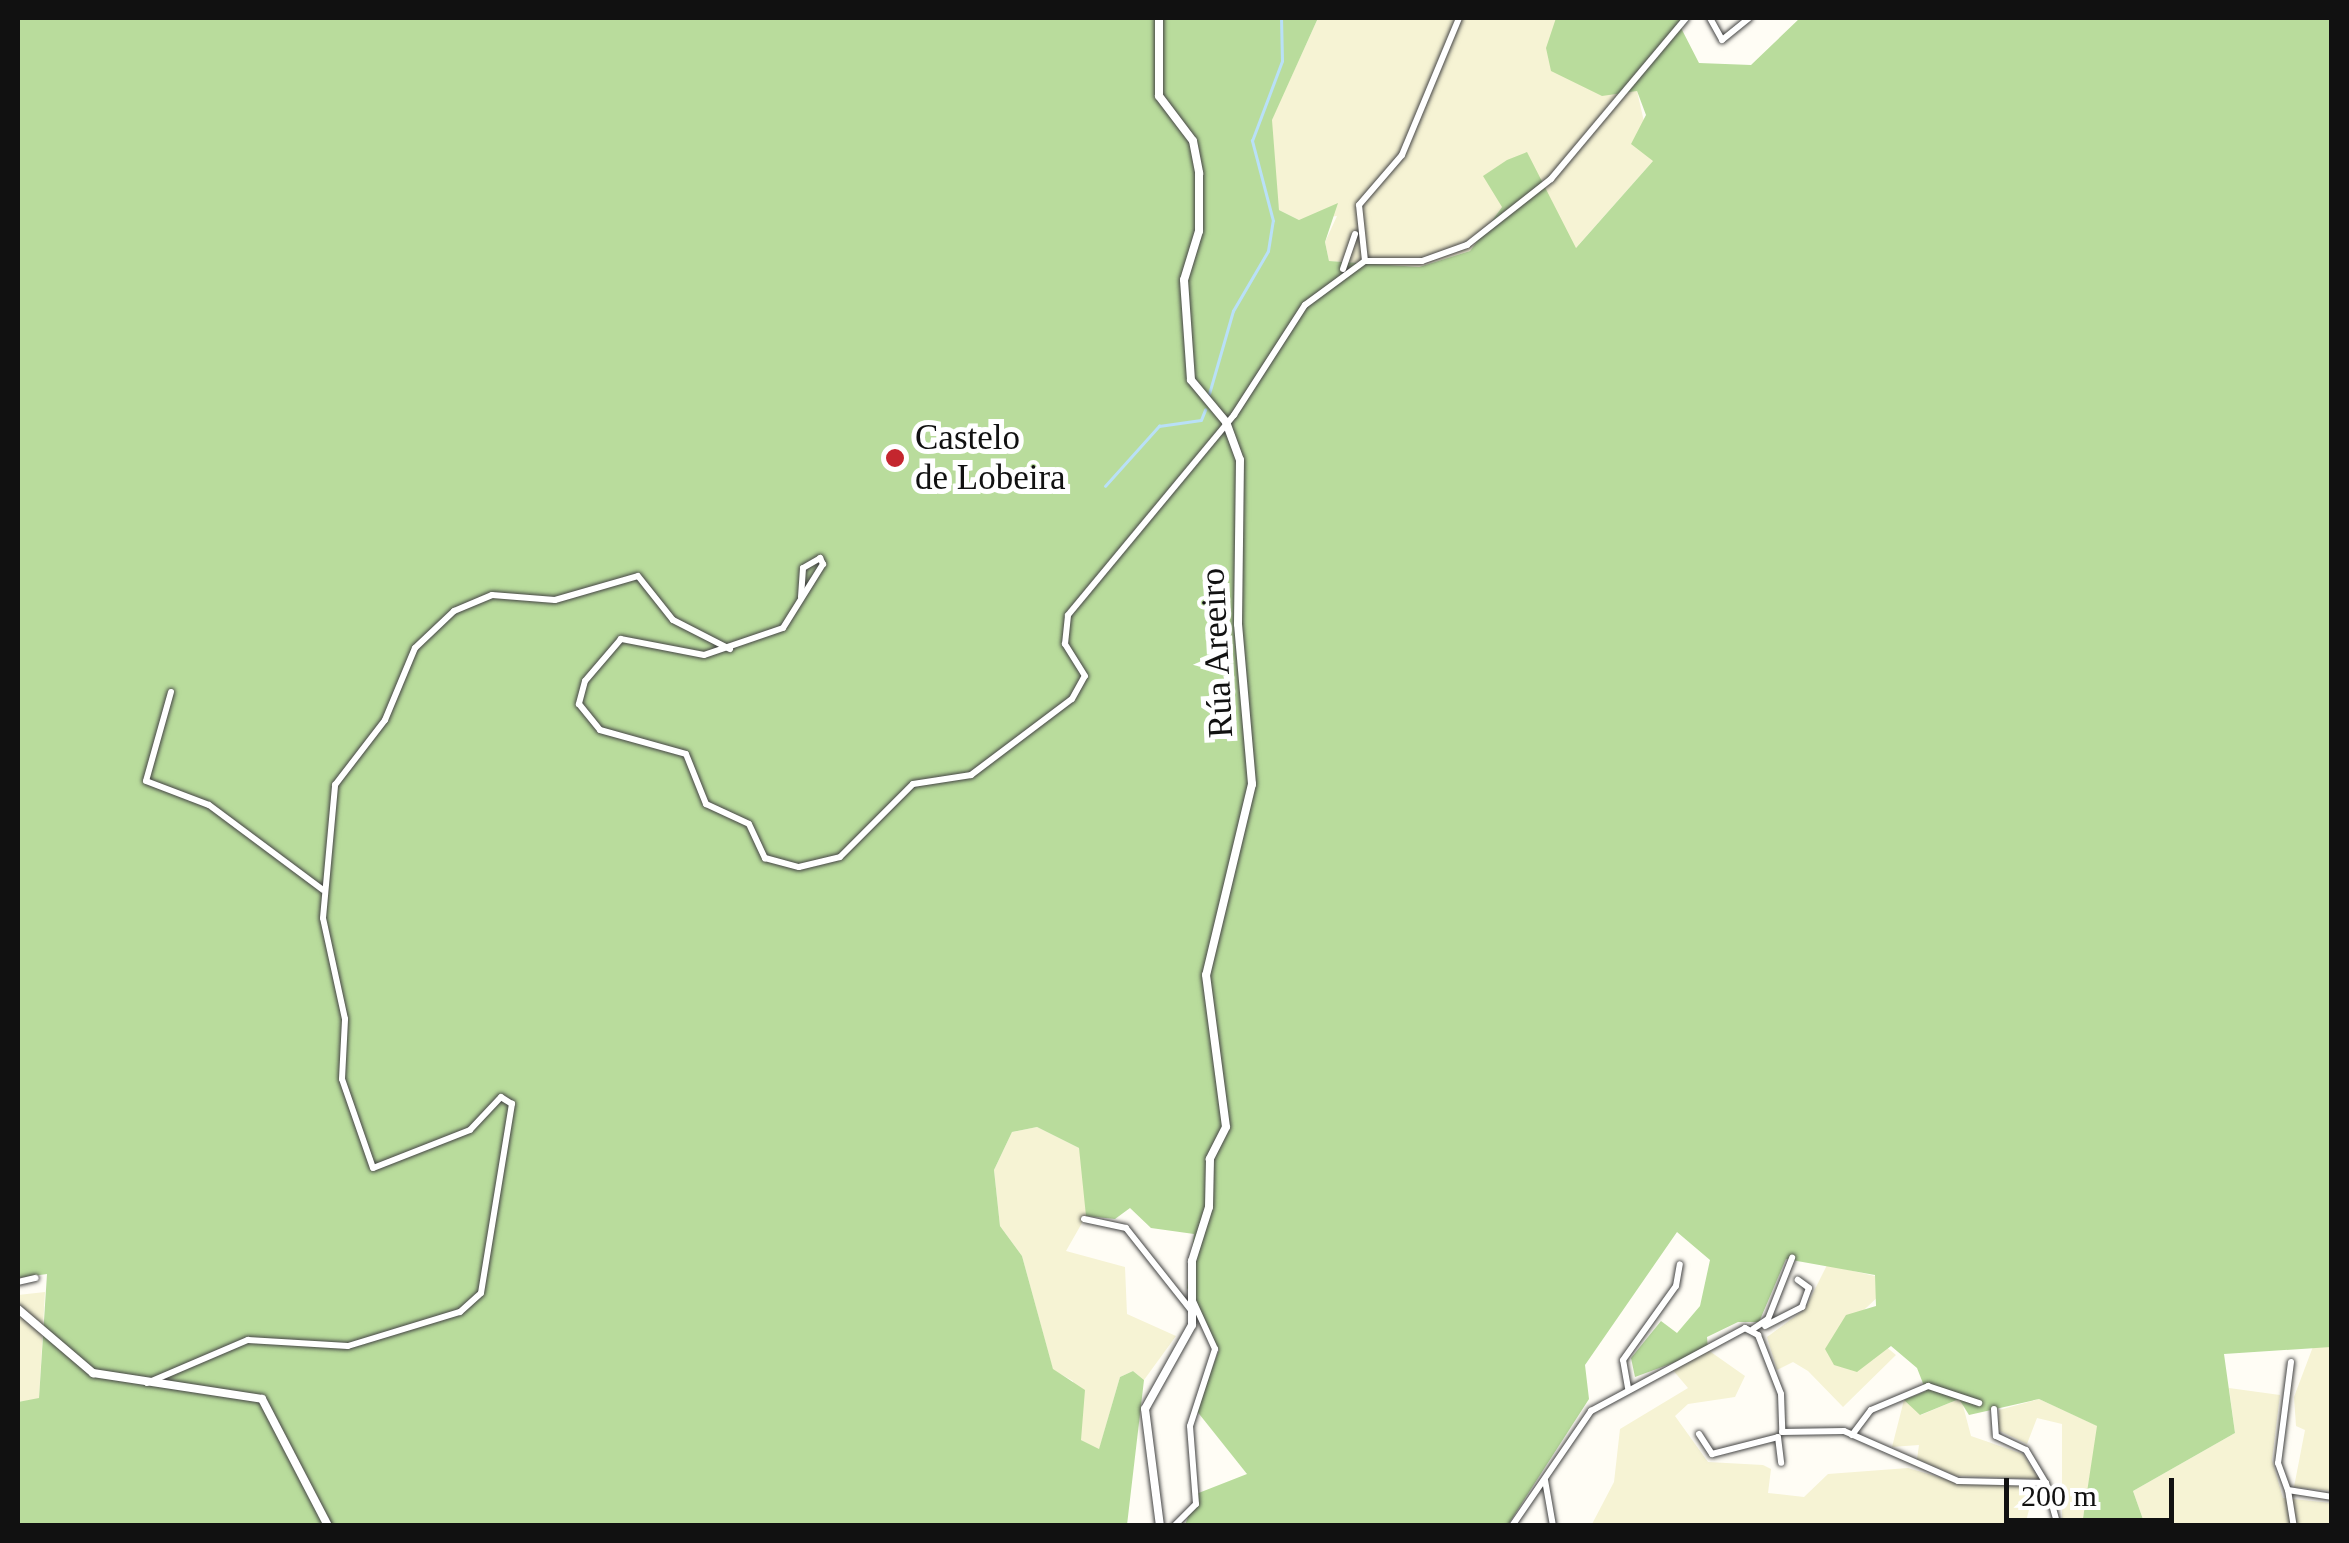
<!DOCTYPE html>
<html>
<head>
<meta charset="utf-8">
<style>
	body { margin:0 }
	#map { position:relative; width:2349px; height:1543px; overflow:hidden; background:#fffdf5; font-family:Georgia,serif }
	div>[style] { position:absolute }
	.farmland>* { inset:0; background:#f6f3d4 }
	.forest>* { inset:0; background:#b9dc9c }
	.stream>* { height:2.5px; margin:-1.25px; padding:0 1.25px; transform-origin:1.25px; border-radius:1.25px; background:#b9e0f7 }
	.roads { filter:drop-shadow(0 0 2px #444) drop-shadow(0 0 2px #444) }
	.minor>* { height:6px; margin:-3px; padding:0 3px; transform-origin:3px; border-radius:3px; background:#fff }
	.tertiary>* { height:8px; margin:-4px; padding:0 4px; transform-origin:4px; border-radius:4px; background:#fff }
	.dots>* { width:28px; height:28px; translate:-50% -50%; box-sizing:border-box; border:5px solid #fff; border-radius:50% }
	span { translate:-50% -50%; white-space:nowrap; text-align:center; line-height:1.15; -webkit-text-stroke:10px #fff; paint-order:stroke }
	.poi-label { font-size:35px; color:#111 }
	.left { translate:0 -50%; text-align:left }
	.street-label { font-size:35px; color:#111 }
	.frame { position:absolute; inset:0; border:20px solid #111; pointer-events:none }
	.scale { position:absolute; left:2004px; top:1478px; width:170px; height:45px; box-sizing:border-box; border:5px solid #111; border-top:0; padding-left:12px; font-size:30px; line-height:35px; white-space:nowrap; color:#111; -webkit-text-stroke:8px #fff; paint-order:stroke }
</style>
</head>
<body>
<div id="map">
	<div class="farmland">
		<i style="clip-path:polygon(1318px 18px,1561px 18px,1637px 91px,1653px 161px,1575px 249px,1549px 203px,1502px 207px,1470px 251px,1419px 267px,1329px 261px,1325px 242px,1337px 216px,1299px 220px,1279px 210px,1269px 158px,1272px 119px)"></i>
		<i style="clip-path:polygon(1037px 1127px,1079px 1148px,1088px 1180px,1086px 1216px,1066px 1251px,1125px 1267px,1127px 1314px,1176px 1336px,1144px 1380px,1133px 1371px,1120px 1377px,1099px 1450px,1081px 1440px,1073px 1381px,1053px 1370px,1022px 1256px,1000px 1226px,994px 1170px,1012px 1132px)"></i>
		<i style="clip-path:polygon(1827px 1265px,1875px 1276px,1882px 1293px,1832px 1340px,1873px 1360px,1884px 1345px,1896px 1355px,1843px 1407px,1808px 1371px,1793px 1362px,1777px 1370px,1767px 1337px,1805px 1309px)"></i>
		<i style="clip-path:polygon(45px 1292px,39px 1399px,18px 1402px,18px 1295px)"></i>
		<i style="clip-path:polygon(2314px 1344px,2331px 1347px,2331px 1491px,2294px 1487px,2305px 1430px,2296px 1426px,2294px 1397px)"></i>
		<i style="clip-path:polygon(1708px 1350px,1745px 1376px,1735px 1397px,1688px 1404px,1675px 1416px,1708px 1462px,1763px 1465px,1771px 1469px,1768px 1493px,1804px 1497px,1828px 1474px,1908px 1468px,1959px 1483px,2035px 1487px,2025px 1525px,1591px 1526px,1614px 1482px,1620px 1429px,1688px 1388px,1672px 1369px)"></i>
		<i style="clip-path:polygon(2229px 1388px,2280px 1395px,2272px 1460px,2283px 1498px,2331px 1503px,2331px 1525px,2145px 1525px,2133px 1491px,2235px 1433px)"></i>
		<i style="clip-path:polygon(1961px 1398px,1971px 1436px,2023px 1454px,2039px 1479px,1956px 1476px,1917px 1459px,1919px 1445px,1892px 1447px,1904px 1400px,1921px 1415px)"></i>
		<i style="clip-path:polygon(2039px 1399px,2098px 1426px,2082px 1525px,2062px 1525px,2062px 1424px,2037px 1418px,2027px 1444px,1998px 1430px,1999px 1410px)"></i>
	</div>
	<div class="forest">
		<i style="clip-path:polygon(18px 18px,1318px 18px,1272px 120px,1279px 210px,1299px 220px,1338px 203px,1325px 242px,1329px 261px,1419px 267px,1470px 251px,1502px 207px,1483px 176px,1507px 160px,1527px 152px,1576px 248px,1653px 161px,1631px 144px,1646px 115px,1637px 91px,1602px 96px,1551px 71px,1546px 48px,1556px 18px,1686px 18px,1679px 24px,1699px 63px,1751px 65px,1800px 18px,2331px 18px,2331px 1347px,2224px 1354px,2235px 1433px,2133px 1491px,2145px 1525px,2082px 1525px,2097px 1426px,2039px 1399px,1969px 1415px,1959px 1399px,1920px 1415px,1904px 1400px,1926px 1391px,1917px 1368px,1891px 1346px,1857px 1372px,1834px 1365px,1825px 1349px,1846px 1315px,1876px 1306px,1875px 1275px,1786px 1259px,1759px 1322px,1738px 1322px,1707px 1337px,1708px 1350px,1635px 1377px,1631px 1358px,1661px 1321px,1677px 1333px,1700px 1306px,1710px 1260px,1677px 1232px,1585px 1365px,1589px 1399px,1508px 1525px,1185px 1525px,1196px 1494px,1247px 1474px,1196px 1410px,1219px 1350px,1187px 1288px,1194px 1234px,1151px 1228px,1130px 1208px,1115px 1219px,1086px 1216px,1079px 1148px,1037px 1127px,1012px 1132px,994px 1170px,1000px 1226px,1022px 1256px,1053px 1369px,1085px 1390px,1081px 1440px,1099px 1449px,1120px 1377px,1133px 1371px,1144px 1380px,1127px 1525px,18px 1525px,18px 1402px,39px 1398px,47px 1274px,18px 1278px)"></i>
	</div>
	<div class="stream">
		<i style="left:1209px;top:394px;width:86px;rotate:-73.9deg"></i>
		<i style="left:1233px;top:311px;width:69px;rotate:-59.7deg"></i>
		<i style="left:1268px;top:251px;width:30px;rotate:-81deg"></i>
		<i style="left:1273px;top:221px;width:83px;rotate:-104.7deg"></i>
		<i style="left:1252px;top:141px;width:85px;rotate:-69.4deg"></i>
		<i style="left:1282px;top:61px;width:43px;rotate:-91.3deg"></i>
		<i style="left:1105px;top:486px;width:81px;rotate:-48deg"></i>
		<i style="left:1159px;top:426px;width:42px;rotate:-8.1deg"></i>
		<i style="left:1201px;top:420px;width:11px;rotate:-68deg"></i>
	</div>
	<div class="roads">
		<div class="minor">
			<i style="left:1710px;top:18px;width:25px;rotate:61deg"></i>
			<i style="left:1722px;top:40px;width:35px;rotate:-39deg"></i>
			<i style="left:1365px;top:261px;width:56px;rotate:-96.1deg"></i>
			<i style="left:1359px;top:205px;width:66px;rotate:-49.3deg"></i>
			<i style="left:1402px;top:155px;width:148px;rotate:-67.4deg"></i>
			<i style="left:1343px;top:269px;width:37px;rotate:-71deg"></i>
			<i style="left:801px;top:597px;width:29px;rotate:-86deg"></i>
			<i style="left:803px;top:568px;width:20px;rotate:-30deg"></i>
			<i style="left:820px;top:558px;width:7px;rotate:63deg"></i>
			<i style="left:823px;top:564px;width:75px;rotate:122deg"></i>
			<i style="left:783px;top:628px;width:83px;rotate:161.1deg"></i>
			<i style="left:704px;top:655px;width:85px;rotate:-169.1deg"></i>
			<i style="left:621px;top:639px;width:55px;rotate:130.6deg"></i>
			<i style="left:585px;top:681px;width:24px;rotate:105deg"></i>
			<i style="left:579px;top:704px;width:33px;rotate:51deg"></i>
			<i style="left:600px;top:730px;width:89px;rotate:15.6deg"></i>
			<i style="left:686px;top:754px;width:54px;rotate:68.2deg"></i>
			<i style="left:706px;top:804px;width:47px;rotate:24.9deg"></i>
			<i style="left:749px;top:824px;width:38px;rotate:65deg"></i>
			<i style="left:765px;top:858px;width:35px;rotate:15deg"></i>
			<i style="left:799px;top:867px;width:42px;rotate:-13.7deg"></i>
			<i style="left:840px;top:857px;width:103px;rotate:-45deg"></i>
			<i style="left:913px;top:784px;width:59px;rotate:-8.8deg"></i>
			<i style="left:971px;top:775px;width:126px;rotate:-37deg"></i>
			<i style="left:1072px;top:699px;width:26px;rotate:-61deg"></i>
			<i style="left:1085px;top:676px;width:38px;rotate:-122deg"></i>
			<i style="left:1065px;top:644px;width:29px;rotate:-84deg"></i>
			<i style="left:1068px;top:615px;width:260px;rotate:-50.3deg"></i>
			<i style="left:1234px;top:415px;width:131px;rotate:-57.2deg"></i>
			<i style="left:1305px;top:305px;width:74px;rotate:-36.3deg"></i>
			<i style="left:1365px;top:261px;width:57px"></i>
			<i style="left:1422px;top:261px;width:48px;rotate:-19.6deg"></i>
			<i style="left:1467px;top:245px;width:107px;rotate:-38.2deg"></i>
			<i style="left:1551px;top:179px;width:210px;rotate:-50deg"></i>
			<i style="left:171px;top:692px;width:92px;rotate:105.7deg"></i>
			<i style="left:146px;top:781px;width:67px;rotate:20.9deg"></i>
			<i style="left:209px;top:805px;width:142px;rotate:36.7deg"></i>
			<i style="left:1084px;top:1219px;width:43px;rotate:12.1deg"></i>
			<i style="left:1126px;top:1228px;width:105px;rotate:51.6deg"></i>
			<i style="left:18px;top:1282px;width:18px;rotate:-13deg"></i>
			<i style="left:1765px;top:1326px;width:42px;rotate:-27.2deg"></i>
			<i style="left:1802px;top:1307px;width:20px;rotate:-70deg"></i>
			<i style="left:1809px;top:1288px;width:14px;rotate:-144deg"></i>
			<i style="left:1753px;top:1329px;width:18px;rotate:-34deg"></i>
			<i style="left:1768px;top:1319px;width:66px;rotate:-68.5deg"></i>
			<i style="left:2291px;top:1362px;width:102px;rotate:97.3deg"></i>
			<i style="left:2278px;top:1463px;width:29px;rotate:70deg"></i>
			<i style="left:2288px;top:1490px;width:45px;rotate:9deg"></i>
			<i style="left:147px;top:1383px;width:110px;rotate:-23.1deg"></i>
			<i style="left:248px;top:1340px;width:100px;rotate:3.4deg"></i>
			<i style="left:348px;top:1346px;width:117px;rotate:-16.9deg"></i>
			<i style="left:460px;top:1312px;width:28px;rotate:-42deg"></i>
			<i style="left:481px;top:1293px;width:192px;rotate:-80.7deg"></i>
			<i style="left:512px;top:1104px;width:13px;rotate:-148deg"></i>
			<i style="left:501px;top:1097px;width:45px;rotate:133.2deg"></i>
			<i style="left:470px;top:1130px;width:104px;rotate:158.6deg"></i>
			<i style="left:373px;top:1168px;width:94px;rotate:-109.2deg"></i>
			<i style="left:342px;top:1079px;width:60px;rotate:-87.1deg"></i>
			<i style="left:345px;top:1019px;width:103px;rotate:-102.3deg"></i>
			<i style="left:323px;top:918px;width:134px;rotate:-84.8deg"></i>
			<i style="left:335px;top:785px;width:82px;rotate:-52.4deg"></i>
			<i style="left:385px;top:720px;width:78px;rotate:-67.4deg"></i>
			<i style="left:415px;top:648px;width:54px;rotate:-43.5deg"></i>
			<i style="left:454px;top:611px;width:41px;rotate:-22.8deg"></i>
			<i style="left:492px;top:595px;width:63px;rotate:4.5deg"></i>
			<i style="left:555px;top:600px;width:86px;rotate:-16.1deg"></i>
			<i style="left:638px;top:576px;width:56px;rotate:51.5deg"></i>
			<i style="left:673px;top:620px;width:64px;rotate:27deg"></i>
			<i style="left:1628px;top:1388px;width:28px;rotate:-100deg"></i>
			<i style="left:1623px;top:1360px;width:91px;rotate:-54.4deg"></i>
			<i style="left:1676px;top:1286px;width:22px;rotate:-80deg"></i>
			<i style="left:1994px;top:1409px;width:27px;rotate:86deg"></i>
			<i style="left:1996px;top:1436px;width:33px;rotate:25deg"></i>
			<i style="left:2026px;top:1450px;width:39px;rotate:59deg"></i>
			<i style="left:1699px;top:1434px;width:24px;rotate:57deg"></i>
			<i style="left:1712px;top:1454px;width:68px;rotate:-14.4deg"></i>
			<i style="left:1852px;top:1435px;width:31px;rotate:-53deg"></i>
			<i style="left:1871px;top:1410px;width:62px;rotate:-22.8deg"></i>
			<i style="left:1928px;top:1386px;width:54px;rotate:18.4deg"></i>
			<i style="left:1778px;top:1437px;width:26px;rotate:83deg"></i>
			<i style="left:1545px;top:1480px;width:47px;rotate:80.1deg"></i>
			<i style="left:2288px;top:1490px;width:36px;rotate:81deg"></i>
			<i style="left:1174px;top:1526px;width:31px;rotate:-45deg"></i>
			<i style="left:1196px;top:1504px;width:78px;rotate:-94.4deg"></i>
			<i style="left:1190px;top:1426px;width:81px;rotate:-72deg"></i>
			<i style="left:1215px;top:1349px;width:53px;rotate:-114.6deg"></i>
			<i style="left:1512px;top:1526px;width:140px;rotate:-55.5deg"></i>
			<i style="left:1591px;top:1411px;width:175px;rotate:-28.3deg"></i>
			<i style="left:1745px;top:1328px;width:15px;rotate:28deg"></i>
			<i style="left:1758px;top:1335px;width:63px;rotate:68.7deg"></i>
			<i style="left:1781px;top:1394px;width:38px;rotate:88deg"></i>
			<i style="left:1782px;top:1432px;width:62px;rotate:-0.9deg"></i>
			<i style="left:1844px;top:1431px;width:124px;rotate:23.7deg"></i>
			<i style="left:1958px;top:1481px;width:88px;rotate:1.3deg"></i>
			<i style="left:2046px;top:1483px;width:45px;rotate:74.4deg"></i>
		</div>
		<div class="tertiary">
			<i style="left:1159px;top:18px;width:78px;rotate:90deg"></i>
			<i style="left:1159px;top:96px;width:56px;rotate:52.9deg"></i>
			<i style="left:1193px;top:141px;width:33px;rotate:79deg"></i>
			<i style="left:1199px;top:173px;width:58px;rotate:90deg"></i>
			<i style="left:1199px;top:231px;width:51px;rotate:107deg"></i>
			<i style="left:1184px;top:280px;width:100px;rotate:86deg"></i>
			<i style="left:1191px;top:380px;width:55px;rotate:50.2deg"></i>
			<i style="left:1226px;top:422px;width:40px;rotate:69.8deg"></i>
			<i style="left:1240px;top:460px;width:164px;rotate:90.7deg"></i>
			<i style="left:1238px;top:624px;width:161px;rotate:85deg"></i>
			<i style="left:1252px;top:784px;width:196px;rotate:103.5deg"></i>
			<i style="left:1206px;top:975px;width:153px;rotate:82.5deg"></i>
			<i style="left:1226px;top:1127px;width:36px;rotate:117deg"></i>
			<i style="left:1210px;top:1159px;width:48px;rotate:91.2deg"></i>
			<i style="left:1209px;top:1207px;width:57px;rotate:107.5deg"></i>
			<i style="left:1192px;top:1261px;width:64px;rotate:90deg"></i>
			<i style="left:1192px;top:1325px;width:96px;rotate:119.2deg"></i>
			<i style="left:1145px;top:1409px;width:118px;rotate:82.7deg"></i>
			<i style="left:18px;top:1309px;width:99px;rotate:40.5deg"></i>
			<i style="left:93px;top:1373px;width:171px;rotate:8.7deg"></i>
			<i style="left:262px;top:1399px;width:143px;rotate:62.5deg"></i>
		</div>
	</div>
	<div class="dots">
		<i style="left:895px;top:458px;background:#c4262e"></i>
	</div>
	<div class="poi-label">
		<span class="left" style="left:915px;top:458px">Castelo<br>de Lobeira</span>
	</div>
	<div class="street-label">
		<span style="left:1217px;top:653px;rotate:-93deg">Rúa Areeiro</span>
	</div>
	<div class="frame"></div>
	<div class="scale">200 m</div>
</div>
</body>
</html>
